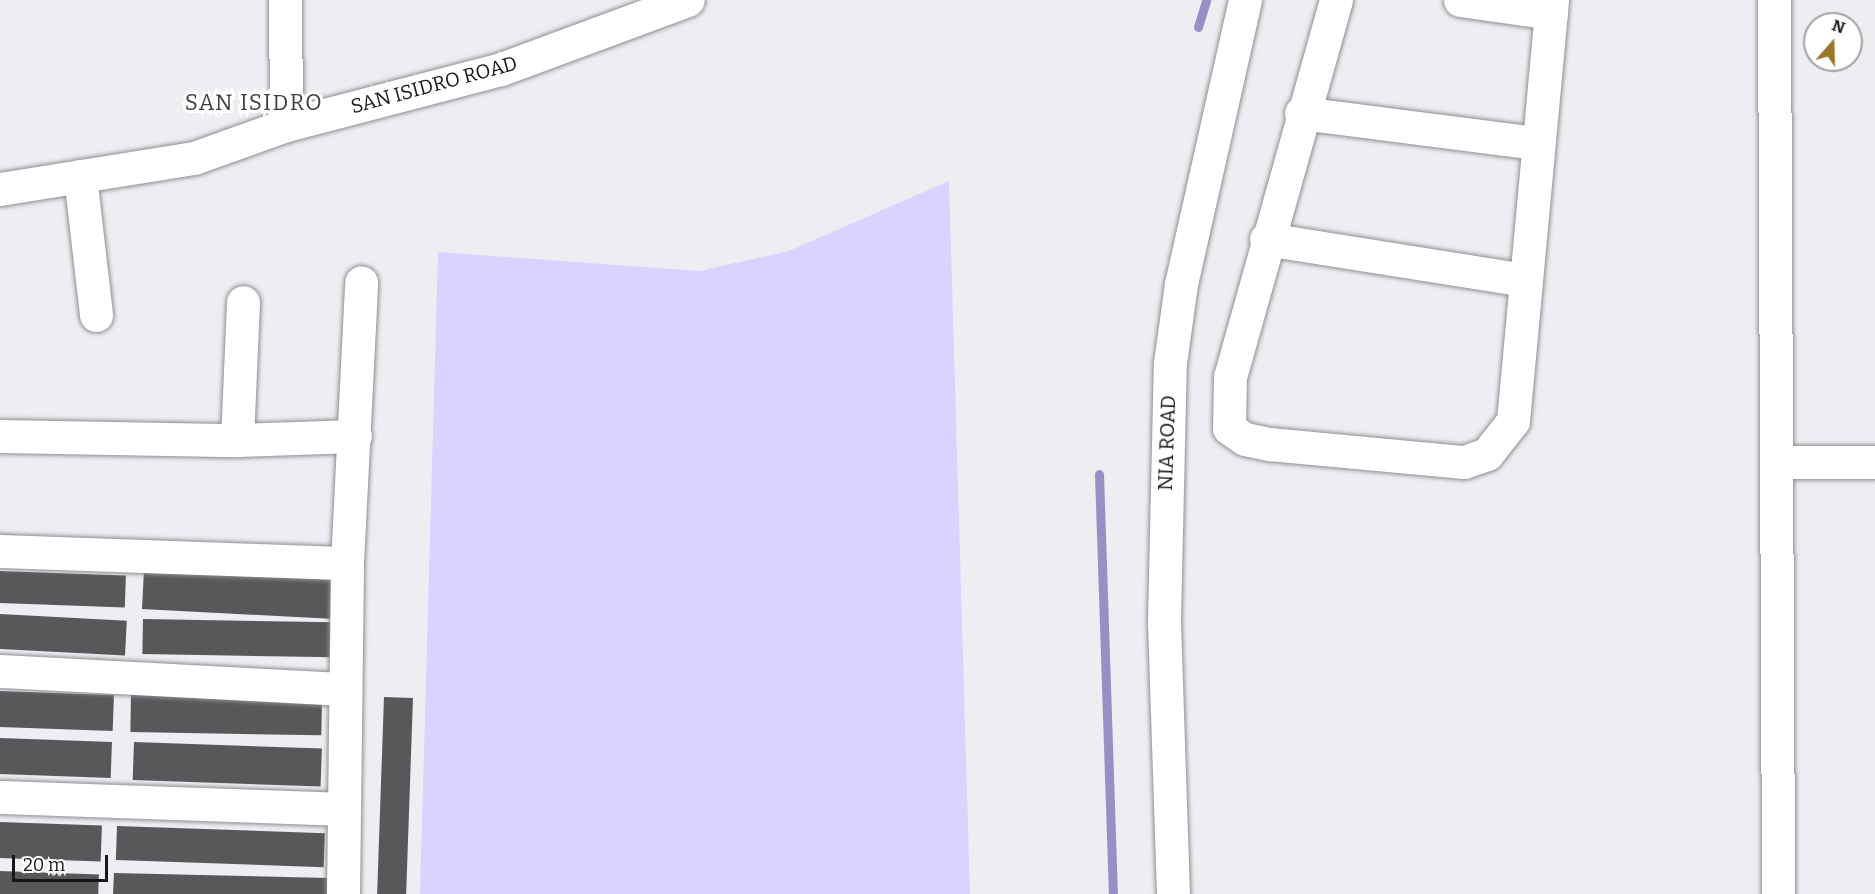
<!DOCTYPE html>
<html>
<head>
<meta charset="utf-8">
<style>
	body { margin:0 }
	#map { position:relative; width:1875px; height:894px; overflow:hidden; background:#eeedf2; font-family:Bitter,serif }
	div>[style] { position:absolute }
	.green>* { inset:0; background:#dbd3ff }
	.stream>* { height:9px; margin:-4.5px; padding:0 4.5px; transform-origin:4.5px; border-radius:4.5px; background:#998ec5 }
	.building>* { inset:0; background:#58585b; transform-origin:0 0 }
	.roads { filter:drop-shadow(0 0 2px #8f8e92) drop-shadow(0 0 2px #8f8e92) }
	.minor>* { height:33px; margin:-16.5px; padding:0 16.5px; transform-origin:16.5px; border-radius:16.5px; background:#fff }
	span { translate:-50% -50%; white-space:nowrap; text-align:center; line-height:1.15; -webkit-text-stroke:6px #fff; paint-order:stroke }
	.street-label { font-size:20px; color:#171719 }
	.quarter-label { font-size:22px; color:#404043; letter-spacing:1.5px }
	.north { position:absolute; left:1803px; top:12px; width:60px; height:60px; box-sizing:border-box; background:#fff; border:2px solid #a2a2a3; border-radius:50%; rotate:20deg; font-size:16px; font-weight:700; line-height:24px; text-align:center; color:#171719 }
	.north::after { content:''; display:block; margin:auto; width:21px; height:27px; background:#9c7723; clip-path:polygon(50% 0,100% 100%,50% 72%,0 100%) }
	.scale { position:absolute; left:12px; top:855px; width:96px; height:27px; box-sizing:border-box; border:3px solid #171719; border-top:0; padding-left:8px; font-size:18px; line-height:21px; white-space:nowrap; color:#171719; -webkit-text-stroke:4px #fff; paint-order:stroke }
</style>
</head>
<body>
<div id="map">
	<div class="green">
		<i style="clip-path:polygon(949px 181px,970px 894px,420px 894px,438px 252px,699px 271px,789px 251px)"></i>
	</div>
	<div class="stream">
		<i style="left:1198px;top:27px;width:28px;rotate:-73deg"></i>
		<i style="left:1099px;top:474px;width:420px;rotate:88.1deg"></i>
	</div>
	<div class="building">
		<i style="left:144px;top:570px;width:193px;height:39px;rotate:3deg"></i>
		<i style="left:0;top:571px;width:126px;height:32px;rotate:2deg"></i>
		<i style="left:0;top:614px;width:127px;height:35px;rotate:3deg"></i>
		<i style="left:143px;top:619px;width:192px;height:35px;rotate:1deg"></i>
		<i style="left:0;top:691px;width:114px;height:36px;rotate:2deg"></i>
		<i style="left:131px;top:694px;width:191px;height:38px;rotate:1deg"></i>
		<i style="left:384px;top:697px;width:29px;height:197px;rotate:2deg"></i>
		<i style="left:0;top:738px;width:112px;height:36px;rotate:2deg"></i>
		<i style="left:134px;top:742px;width:188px;height:38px;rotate:2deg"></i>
		<i style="left:0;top:822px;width:102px;height:36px;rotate:2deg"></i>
		<i style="left:117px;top:826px;width:208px;height:34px;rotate:2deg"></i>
		<i style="left:0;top:871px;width:99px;height:23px;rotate:2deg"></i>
		<i style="clip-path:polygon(114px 873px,329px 878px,329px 894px,113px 894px)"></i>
	</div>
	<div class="roads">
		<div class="minor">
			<i style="left:285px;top:0;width:125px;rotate:89.5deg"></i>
			<i style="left:1336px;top:0;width:391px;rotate:105.7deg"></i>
			<i style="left:1230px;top:376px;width:52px;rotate:91.1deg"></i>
			<i style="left:1229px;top:428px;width:19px;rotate:35deg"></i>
			<i style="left:1245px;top:439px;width:25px;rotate:12deg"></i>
			<i style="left:1269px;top:444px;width:196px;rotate:5.3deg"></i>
			<i style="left:1464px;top:462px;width:24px;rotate:-19deg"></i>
			<i style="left:1487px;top:454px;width:42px;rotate:-51.8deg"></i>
			<i style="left:1513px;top:421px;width:423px;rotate:-84.7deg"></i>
			<i style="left:1460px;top:0;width:92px;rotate:8.1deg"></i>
			<i style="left:1774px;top:0;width:894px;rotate:89.74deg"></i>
			<i style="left:1301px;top:113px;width:237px;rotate:7.3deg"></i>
			<i style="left:80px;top:176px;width:140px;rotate:83.4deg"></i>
			<i style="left:0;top:189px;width:196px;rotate:-9.1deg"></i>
			<i style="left:194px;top:158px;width:98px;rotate:-19.7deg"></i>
			<i style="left:286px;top:125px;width:222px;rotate:-14.6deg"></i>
			<i style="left:501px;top:69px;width:199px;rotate:-20.3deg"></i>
			<i style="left:1266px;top:239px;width:263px;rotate:9deg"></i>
			<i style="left:0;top:436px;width:237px;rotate:1deg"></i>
			<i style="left:237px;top:440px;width:118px;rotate:-1.9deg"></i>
			<i style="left:237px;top:440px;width:138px;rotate:-87.5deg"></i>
			<i style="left:1776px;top:462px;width:99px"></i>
			<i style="left:0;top:551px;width:347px;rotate:2deg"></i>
			<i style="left:0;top:671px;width:344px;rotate:3deg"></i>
			<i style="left:0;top:797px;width:344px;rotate:2deg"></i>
			<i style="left:343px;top:894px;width:331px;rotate:-89.3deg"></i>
			<i style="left:347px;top:563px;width:281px;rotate:-87.1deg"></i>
			<i style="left:1173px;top:894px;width:274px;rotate:-91.9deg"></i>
			<i style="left:1164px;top:620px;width:257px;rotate:-88.7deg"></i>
			<i style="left:1170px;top:363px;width:80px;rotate:-82.1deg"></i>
			<i style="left:1181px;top:284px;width:291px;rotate:-77.3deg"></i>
		</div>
	</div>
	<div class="street-label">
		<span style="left:434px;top:85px;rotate:-15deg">SAN ISIDRO ROAD</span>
		<span style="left:1167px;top:443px;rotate:-88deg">NIA ROAD</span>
	</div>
	<div class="quarter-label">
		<span style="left:254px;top:103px">SAN ISIDRO</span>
	</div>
	<div class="north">N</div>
	<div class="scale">20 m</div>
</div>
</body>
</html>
